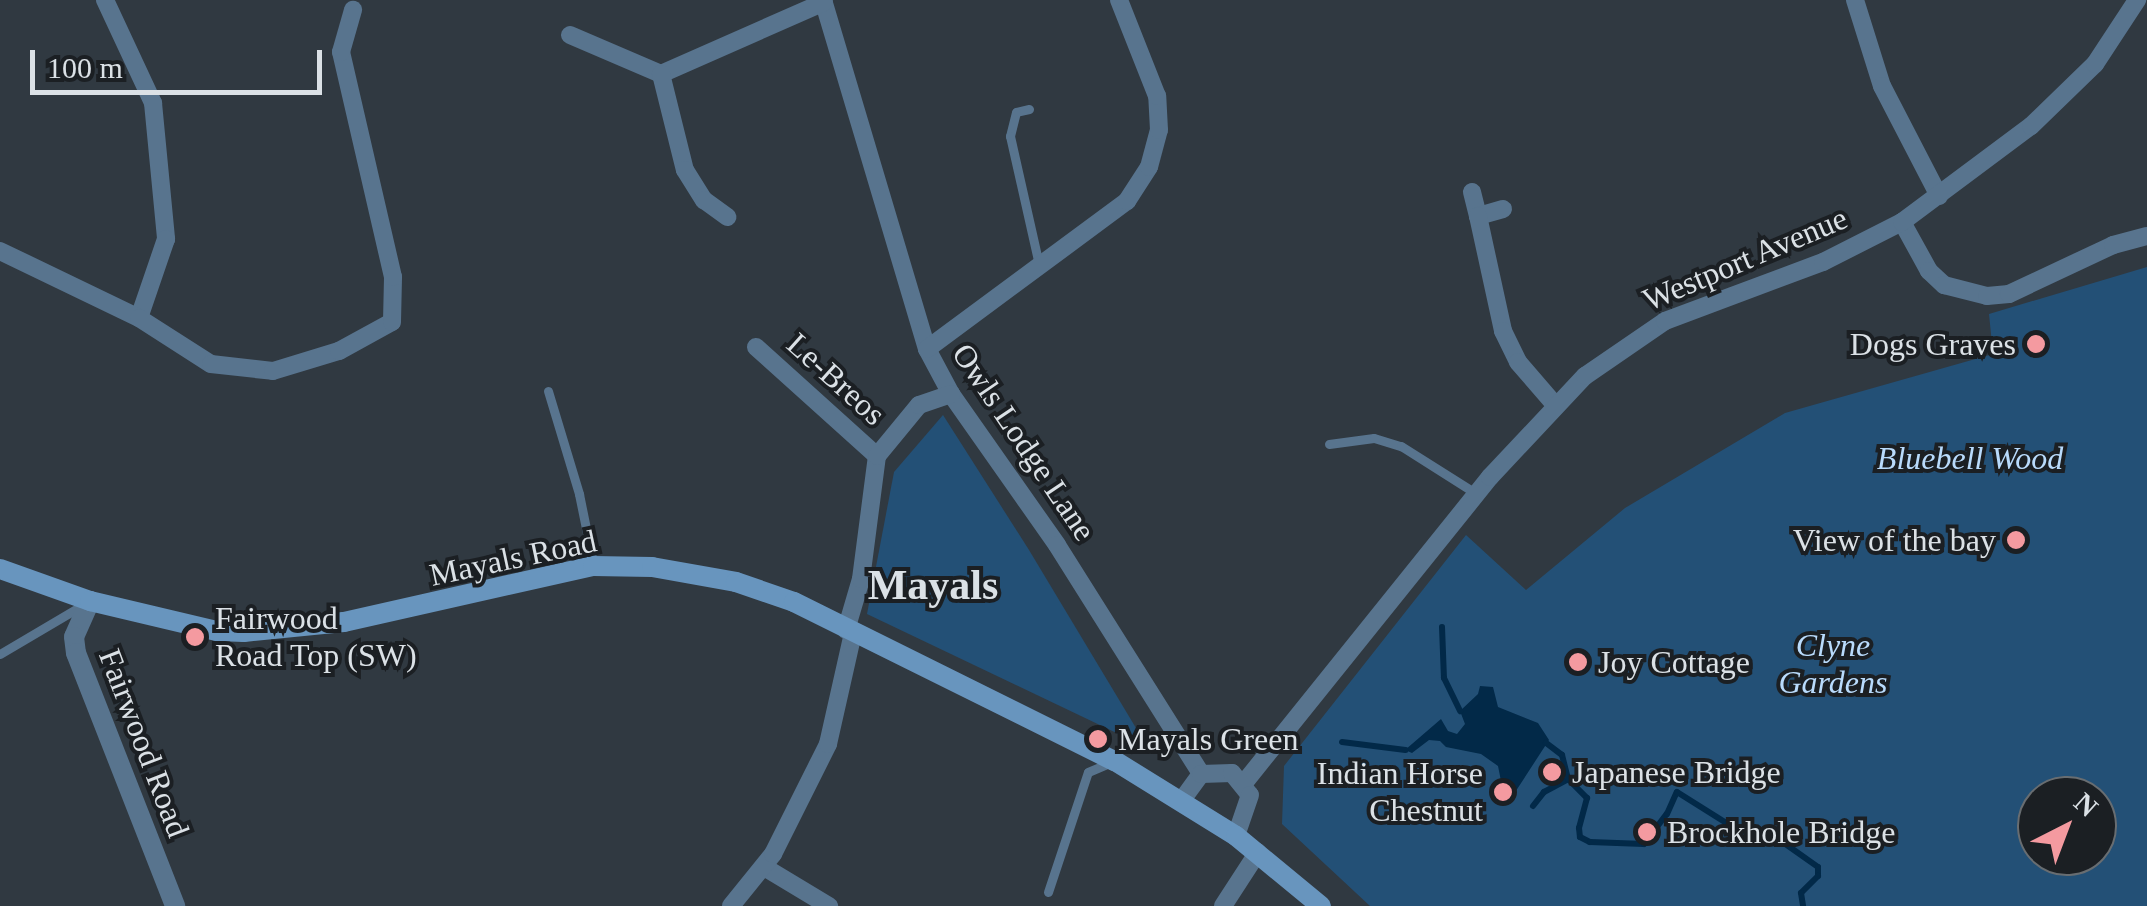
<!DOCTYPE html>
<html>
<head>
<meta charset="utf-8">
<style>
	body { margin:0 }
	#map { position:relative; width:2147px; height:906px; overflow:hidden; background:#303941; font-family:Georgia,serif }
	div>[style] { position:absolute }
	.green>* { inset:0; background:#235076 }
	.water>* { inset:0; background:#022948 }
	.stream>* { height:6px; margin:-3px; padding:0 3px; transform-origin:3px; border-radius:3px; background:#022948 }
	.service>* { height:9px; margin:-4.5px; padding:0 4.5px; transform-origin:4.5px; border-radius:4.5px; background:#58748e }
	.minor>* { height:18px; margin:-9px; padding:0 9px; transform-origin:9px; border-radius:9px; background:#58748e }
	.tertiary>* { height:20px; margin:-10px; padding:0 10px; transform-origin:10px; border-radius:10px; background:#58748e }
	.secondary>* { height:20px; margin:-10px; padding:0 10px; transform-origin:10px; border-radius:10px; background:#6895be }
	.dots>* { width:28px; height:28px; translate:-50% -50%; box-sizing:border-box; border:5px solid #1b1f23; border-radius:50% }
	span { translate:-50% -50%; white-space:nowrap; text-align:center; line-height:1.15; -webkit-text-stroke:8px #1b1f23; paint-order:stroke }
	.street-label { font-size:32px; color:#dbe1e6 }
	.poi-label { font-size:32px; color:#dbe1e6 }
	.right { translate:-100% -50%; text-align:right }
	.left { translate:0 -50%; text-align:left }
	.park-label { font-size:32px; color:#b9dbfc; font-style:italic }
	.district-label { font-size:42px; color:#dbe1e6; font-weight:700 }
	.north { position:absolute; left:2017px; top:776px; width:100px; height:100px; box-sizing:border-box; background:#1b1f23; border:2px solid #686d71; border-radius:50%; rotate:42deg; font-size:28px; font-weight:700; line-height:40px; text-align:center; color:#dbe1e6 }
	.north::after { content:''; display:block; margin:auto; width:35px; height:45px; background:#f49aa0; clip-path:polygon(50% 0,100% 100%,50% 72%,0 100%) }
	.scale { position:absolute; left:30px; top:50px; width:292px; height:45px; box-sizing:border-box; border:5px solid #dbe1e6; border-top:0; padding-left:12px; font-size:30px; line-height:35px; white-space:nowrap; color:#dbe1e6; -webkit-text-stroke:8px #1b1f23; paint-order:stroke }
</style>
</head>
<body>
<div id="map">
	<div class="green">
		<i style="clip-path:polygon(evenodd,2147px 267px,2147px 906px,1370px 906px,1282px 824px,1284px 766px,1466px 535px,1526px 590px,1625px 508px,1785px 413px,1993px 354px,1989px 314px,2147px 267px,2037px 796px,2097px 796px,2097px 856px,2037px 856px,2037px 796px)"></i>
		<i style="clip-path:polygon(943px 415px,1029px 550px,1148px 748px,867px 614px,894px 472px)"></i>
	</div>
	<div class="water">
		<i style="clip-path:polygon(1480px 686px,1493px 687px,1498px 707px,1538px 723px,1549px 740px,1510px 800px,1504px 796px,1498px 766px,1481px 754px,1446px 747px,1440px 741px,1429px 740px,1412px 753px,1405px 750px,1441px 719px,1448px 731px,1457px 734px,1465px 724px,1460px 711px,1478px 694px)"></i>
	</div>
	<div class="stream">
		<i style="left:1442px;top:627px;width:51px;rotate:87.8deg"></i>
		<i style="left:1444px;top:678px;width:37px;rotate:64deg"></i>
		<i style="left:1342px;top:742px;width:64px;rotate:7.2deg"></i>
		<i style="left:1568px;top:779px;width:27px;rotate:45deg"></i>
		<i style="left:1587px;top:798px;width:31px;rotate:105deg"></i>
		<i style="left:1579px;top:828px;width:9px;rotate:84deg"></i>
		<i style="left:1580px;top:837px;width:11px;rotate:27deg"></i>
		<i style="left:1590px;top:842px;width:54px;rotate:2.1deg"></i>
		<i style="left:1644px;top:844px;width:38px;rotate:-53deg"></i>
		<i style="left:1667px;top:814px;width:24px;rotate:-66deg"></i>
		<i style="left:1677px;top:792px;width:70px;rotate:32.1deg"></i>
		<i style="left:1736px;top:829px;width:42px;rotate:12.4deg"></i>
		<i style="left:1777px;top:838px;width:50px;rotate:35.3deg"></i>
		<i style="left:1818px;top:867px;width:9px;rotate:90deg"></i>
		<i style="left:1818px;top:876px;width:24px;rotate:135deg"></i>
		<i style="left:1801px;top:893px;width:13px;rotate:81deg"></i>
		<i style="left:1533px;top:806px;width:18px;rotate:-52deg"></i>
		<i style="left:1544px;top:792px;width:27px;rotate:-28deg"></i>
		<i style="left:1568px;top:779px;width:25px;rotate:-104deg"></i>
		<i style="left:1562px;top:755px;width:20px;rotate:-143deg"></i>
	</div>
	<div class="service">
		<i style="left:1029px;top:109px;width:13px;rotate:167deg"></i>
		<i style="left:1016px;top:112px;width:25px;rotate:104deg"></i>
		<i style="left:1010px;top:136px;width:132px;rotate:77.3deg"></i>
		<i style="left:548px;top:391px;width:108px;rotate:73.2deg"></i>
		<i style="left:579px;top:494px;width:70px;rotate:78.5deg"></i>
		<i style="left:1329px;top:444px;width:45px;rotate:-7.6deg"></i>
		<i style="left:1374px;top:438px;width:28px;rotate:17deg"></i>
		<i style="left:1401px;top:446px;width:90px;rotate:32.3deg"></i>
		<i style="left:0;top:654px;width:96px;rotate:-30.6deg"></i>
		<i style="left:1048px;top:892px;width:126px;rotate:-71.6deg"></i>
		<i style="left:1088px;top:772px;width:26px;rotate:-23deg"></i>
	</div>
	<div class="minor">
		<i style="left:105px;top:0;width:114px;rotate:65deg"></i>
		<i style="left:153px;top:103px;width:137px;rotate:84.5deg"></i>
		<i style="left:166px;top:239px;width:83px;rotate:108.9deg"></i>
		<i style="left:823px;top:0;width:364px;rotate:73.4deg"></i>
		<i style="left:927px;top:349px;width:51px;rotate:61.9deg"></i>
		<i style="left:951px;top:394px;width:184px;rotate:54.9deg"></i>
		<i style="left:1057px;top:545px;width:271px;rotate:57.8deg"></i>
		<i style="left:1855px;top:0;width:90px;rotate:72.6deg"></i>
		<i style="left:1882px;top:86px;width:124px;rotate:62.6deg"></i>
		<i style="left:570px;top:35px;width:99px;rotate:23.2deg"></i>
		<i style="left:661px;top:74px;width:178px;rotate:-23.8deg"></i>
		<i style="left:661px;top:74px;width:99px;rotate:76deg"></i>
		<i style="left:685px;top:170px;width:36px;rotate:58deg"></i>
		<i style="left:704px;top:200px;width:29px;rotate:36deg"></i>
		<i style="left:1472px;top:192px;width:25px;rotate:76deg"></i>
		<i style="left:1503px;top:209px;width:26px;rotate:164deg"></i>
		<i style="left:1478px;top:216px;width:118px;rotate:77.7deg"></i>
		<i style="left:1503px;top:331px;width:34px;rotate:64deg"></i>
		<i style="left:1518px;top:362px;width:58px;rotate:49.2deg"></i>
		<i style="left:1902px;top:222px;width:56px;rotate:61.1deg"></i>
		<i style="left:1929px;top:271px;width:21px;rotate:43deg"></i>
		<i style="left:1944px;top:285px;width:44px;rotate:14.3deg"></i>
		<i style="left:1987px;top:296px;width:22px;rotate:-5deg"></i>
		<i style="left:2009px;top:294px;width:115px;rotate:-25.2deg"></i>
		<i style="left:2113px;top:245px;width:35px;rotate:-15deg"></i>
		<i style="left:0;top:251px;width:154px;rotate:25.7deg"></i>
		<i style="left:139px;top:318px;width:85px;rotate:32.6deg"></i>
		<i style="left:211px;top:364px;width:62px;rotate:6.4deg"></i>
		<i style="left:273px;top:371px;width:69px;rotate:-16.9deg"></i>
		<i style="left:339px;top:351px;width:60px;rotate:-28.7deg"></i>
		<i style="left:392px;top:322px;width:45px;rotate:-88.7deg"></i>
		<i style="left:393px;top:277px;width:231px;rotate:-103deg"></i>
		<i style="left:341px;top:52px;width:44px;rotate:-74.1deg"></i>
		<i style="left:756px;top:347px;width:163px;rotate:42deg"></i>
		<i style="left:927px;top:349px;width:249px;rotate:-36.5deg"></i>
		<i style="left:1127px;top:201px;width:40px;rotate:-57.1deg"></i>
		<i style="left:1149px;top:167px;width:38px;rotate:-75deg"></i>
		<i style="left:1159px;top:130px;width:34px;rotate:-93deg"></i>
		<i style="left:1157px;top:96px;width:103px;rotate:-111.6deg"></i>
		<i style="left:846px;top:630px;width:53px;rotate:-73.6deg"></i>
		<i style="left:861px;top:579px;width:124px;rotate:-82.6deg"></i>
		<i style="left:877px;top:456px;width:66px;rotate:-50.5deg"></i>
		<i style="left:919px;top:405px;width:34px;rotate:-19deg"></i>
		<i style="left:1244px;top:783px;width:393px;rotate:-51.2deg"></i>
		<i style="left:1490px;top:477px;width:139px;rotate:-46.8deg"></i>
		<i style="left:1585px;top:376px;width:97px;rotate:-34.5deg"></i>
		<i style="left:1665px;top:321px;width:169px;rotate:-20.5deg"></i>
		<i style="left:1823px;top:262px;width:89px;rotate:-26.9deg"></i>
		<i style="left:1902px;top:222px;width:161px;rotate:-36.7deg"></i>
		<i style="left:2031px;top:126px;width:89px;rotate:-44.1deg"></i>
		<i style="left:2095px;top:64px;width:77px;rotate:-56.7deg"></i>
		<i style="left:1182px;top:800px;width:32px;rotate:-54deg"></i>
		<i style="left:1201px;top:774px;width:31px;rotate:-2deg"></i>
		<i style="left:1232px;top:773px;width:28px;rotate:51deg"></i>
		<i style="left:1250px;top:795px;width:43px;rotate:108.9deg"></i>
		<i style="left:764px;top:867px;width:76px;rotate:31deg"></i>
		<i style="left:731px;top:906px;width:67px;rotate:-51.1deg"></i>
		<i style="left:773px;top:854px;width:123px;rotate:-63.4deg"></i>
		<i style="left:828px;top:744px;width:114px;rotate:-77.3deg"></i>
		<i style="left:1223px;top:906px;width:64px;rotate:-57.1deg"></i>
	</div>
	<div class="tertiary">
		<i style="left:90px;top:601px;width:39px;rotate:114deg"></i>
		<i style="left:74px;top:637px;width:16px;rotate:83deg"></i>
		<i style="left:76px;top:653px;width:272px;rotate:68.6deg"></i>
	</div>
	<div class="secondary">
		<i style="left:0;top:569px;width:96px;rotate:19.6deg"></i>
		<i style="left:90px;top:601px;width:130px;rotate:13.3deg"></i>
		<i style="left:217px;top:631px;width:27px;rotate:2deg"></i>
		<i style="left:244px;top:632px;width:100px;rotate:-5.7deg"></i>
		<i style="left:344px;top:622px;width:255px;rotate:-12.7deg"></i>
		<i style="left:593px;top:566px;width:59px;rotate:1deg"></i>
		<i style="left:652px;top:567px;width:85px;rotate:10.1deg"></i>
		<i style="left:736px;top:582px;width:61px;rotate:19deg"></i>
		<i style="left:794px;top:602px;width:358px;rotate:26.4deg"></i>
		<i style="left:1115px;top:761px;width:142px;rotate:31.8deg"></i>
		<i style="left:1236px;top:836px;width:110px;rotate:39.5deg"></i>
	</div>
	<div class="dots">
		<i style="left:2036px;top:344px;background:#f49aa0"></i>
		<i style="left:2016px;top:540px;background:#f49aa0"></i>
		<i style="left:195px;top:637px;background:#f49aa0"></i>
		<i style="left:1578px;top:662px;background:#f49aa0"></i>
		<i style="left:1098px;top:739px;background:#f49aa0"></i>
		<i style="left:1552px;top:772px;background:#f49aa0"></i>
		<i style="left:1503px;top:792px;background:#f49aa0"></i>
		<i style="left:1647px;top:832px;background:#f49aa0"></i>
	</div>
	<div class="street-label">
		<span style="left:1745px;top:259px;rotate:-23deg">Westport Avenue</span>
		<span style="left:836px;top:379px;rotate:42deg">Le-Breos</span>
		<span style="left:1024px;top:442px;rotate:56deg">Owls Lodge Lane</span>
		<span style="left:513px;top:558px;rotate:-12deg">Mayals Road</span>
		<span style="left:144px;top:743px;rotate:69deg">Fairwood Road</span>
	</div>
	<div class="poi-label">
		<span class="right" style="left:2016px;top:344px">Dogs Graves</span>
		<span class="right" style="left:1996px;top:540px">View of the bay</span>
		<span class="left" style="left:215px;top:637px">Fairwood<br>Road Top (SW)</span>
		<span class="left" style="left:1598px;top:662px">Joy Cottage</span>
		<span class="left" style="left:1118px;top:739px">Mayals Green</span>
		<span class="left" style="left:1572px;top:772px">Japanese Bridge</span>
		<span class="right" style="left:1483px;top:792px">Indian Horse<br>Chestnut</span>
		<span class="left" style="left:1667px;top:832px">Brockhole Bridge</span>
	</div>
	<div class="park-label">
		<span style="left:1970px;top:458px">Bluebell Wood</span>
		<span style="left:1833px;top:664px">Clyne<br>Gardens</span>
	</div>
	<div class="district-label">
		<span style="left:933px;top:585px">Mayals</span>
	</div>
	<div class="north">N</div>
	<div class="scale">100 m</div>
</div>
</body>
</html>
